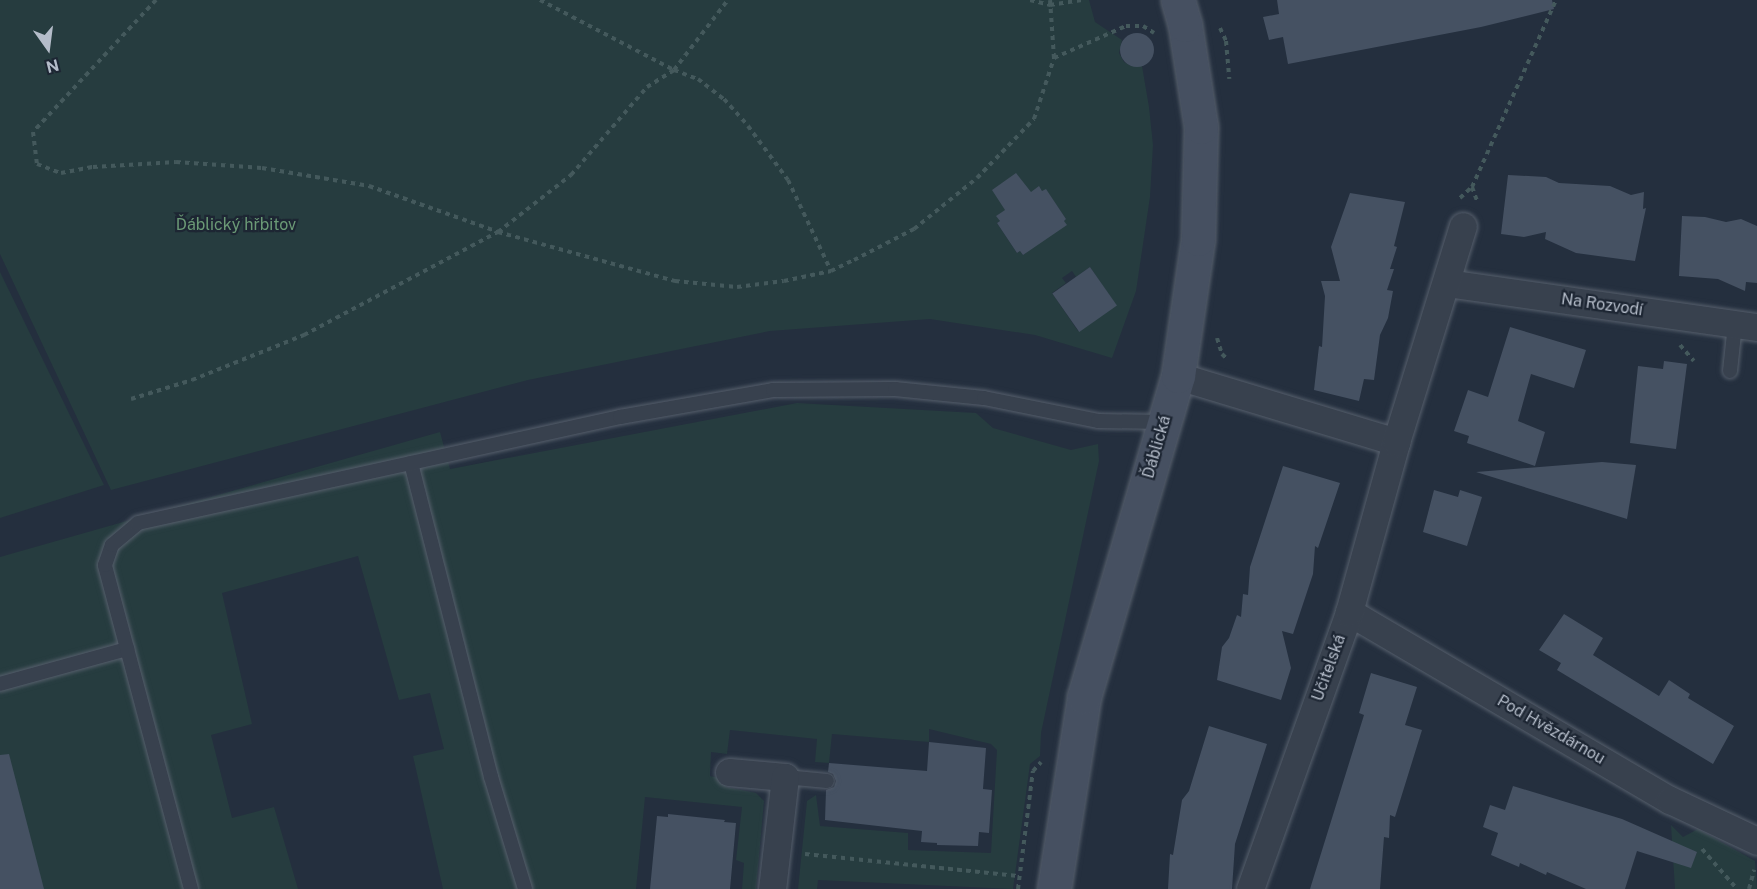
<!DOCTYPE html>
<html>
<head>
<meta charset="utf-8">
<style>
	body { margin:0 }
	#map { position:relative; width:1757px; height:889px; overflow:hidden; background:#242f3e; font-family:"Public Sans",sans-serif }
	div>[style] { position:absolute }
	.green>* { inset:0; background:#263c3f }
	.building>* { inset:0; background:#455162; transform-origin:0 0 }
	.round { border-radius:50% }
	.path>* { height:4px; margin-top:-2px; transform-origin:0; background:repeating-linear-gradient(90deg,#44595c 0 4.5px,transparent 0 9px) }
	.roads { filter:drop-shadow(0 0 2px #565f6c) drop-shadow(0 0 2px #565f6c) }
	.lane>* { height:14px; margin:-7px; padding:0 7px; transform-origin:7px; border-radius:7px; background:#38414e }
	.street>* { height:27px; margin:-13.5px; padding:0 13.5px; transform-origin:13.5px; border-radius:13.5px; background:#38414e }
	.secondary>* { height:33px; margin:-16.5px; padding:0 16.5px; transform-origin:16.5px; border-radius:16.5px; background:#465061 }
	span { translate:-50% -50%; white-space:nowrap; text-align:center; line-height:1.15; -webkit-text-stroke:4.5px #1d2633; paint-order:stroke }
	.park-label { font-size:16px; color:#6b9a76 }
	.street-label { font-size:16px; color:#b4bcc9 }
	.north { position:absolute; left:18px; top:18px; width:60px; height:60px; -webkit-text-stroke:4px #1d2633; paint-order:stroke; rotate:166deg; font-size:16px; font-weight:700; line-height:24px; text-align:center; color:#b4bcc9 }
	.north::after { content:''; display:block; margin:auto; width:21px; height:27px; background:#b4bcc9; clip-path:polygon(50% 0,100% 100%,50% 72%,0 100%) }
</style>
</head>
<body>
<div id="map">
	<div class="green">
		<i style="clip-path:polygon(evenodd,0 0,1089px 0,1095px 22px,1122px 40px,1119px 53px,1124px 62px,1131px 66px,1142px 66px,1149px 107px,1153px 145px,1150px 197px,1136px 291px,1112px 358px,1035px 335px,930px 319px,770px 331px,528px 380px,111px 490px,0 254px,0 0,1039px 187px,1042px 191px,1046px 190px,1066px 219px,1023px 255px,1020px 251px,1017px 253px,997px 223px,1000px 221px,997px 216px,1002px 212px,1006px 216px,1008px 215px,1001px 202px,1037px 195px,1039px 187px,0 0,1090px 267px,1116px 305px,1078px 331px,1052px 293px,1066px 283px,1062px 278px,1072px 271px,1076px 277px,1090px 267px)"></i>
		<i style="clip-path:polygon(0 272px,104px 485px,0 518px)"></i>
		<i style="clip-path:polygon(797px 403px,976px 413px,993px 428px,1071px 450px,1098px 444px,1099px 461px,1041px 733px,1040px 756px,1030px 764px,1013px 889px,818px 880px,817px 889px,798px 889px,807px 801px,816px 795px,820px 826px,908px 833px,908px 850px,991px 853px,997px 750px,991px 744px,929px 729px,929px 742px,832px 734px,829px 763px,815px 762px,817px 739px,730px 730px,727px 754px,711px 752px,710px 776px,724px 779px,726px 787px,756px 793px,764px 801px,756px 889px,742px 889px,744px 863px,736px 860px,742px 807px,645px 797px,636px 889px,443px 889px,413px 756px,444px 749px,430px 693px,399px 700px,358px 556px,222px 593px,252px 724px,211px 735px,232px 818px,274px 807px,298px 889px,44px 889px,0 774px,0 557px,440px 432px,450px 469px)"></i>
		<i style="clip-path:polygon(1671px 825px,1683px 837px,1698px 829px,1755px 861px,1757px 889px,1675px 889px)"></i>
	</div>
	<div class="building">
		<i style="clip-path:polygon(1277px 0,1552px 0,1554px 9px,1481px 27px,1288px 64px,1283px 37px,1269px 40px,1263px 17px,1279px 14px)"></i>
		<i class="round" style="left:1120px;top:33px;width:34px;height:34px"></i>
		<i style="clip-path:polygon(1016px 173px,1031px 192px,1039px 186px,1042px 191px,1046px 189px,1066px 219px,1064px 221px,1067px 225px,1023px 255px,1020px 251px,1017px 253px,997px 223px,1000px 221px,996px 216px,1005px 210px,992px 190px)"></i>
		<i style="clip-path:polygon(1508px 175px,1546px 177px,1559px 183px,1610px 186px,1631px 195px,1644px 192px,1643px 209px,1646px 208px,1635px 261px,1576px 253px,1545px 239px,1546px 232px,1524px 237px,1501px 234px)"></i>
		<i style="clip-path:polygon(1350px 193px,1405px 202px,1394px 246px,1397px 247px,1390px 269px,1394px 269px,1387px 290px,1393px 291px,1388px 318px,1380px 335px,1374px 380px,1364px 379px,1359px 401px,1314px 390px,1319px 346px,1322px 347px,1325px 296px,1321px 281px,1340px 281px,1331px 247px)"></i>
		<i style="clip-path:polygon(1682px 216px,1705px 217px,1726px 222px,1741px 219px,1757px 226px,1757px 283px,1746px 282px,1745px 291px,1718px 279px,1679px 276px)"></i>
		<i style="left:1090px;top:267px;width:47px;height:46px;rotate:55deg"></i>
		<i style="clip-path:polygon(1510px 327px,1586px 350px,1574px 388px,1531px 374px,1518px 421px,1545px 432px,1535px 466px,1467px 443px,1469px 436px,1454px 431px,1468px 390px,1488px 397px)"></i>
		<i style="clip-path:polygon(1664px 361px,1687px 364px,1676px 449px,1630px 443px,1638px 366px,1663px 369px)"></i>
		<i style="clip-path:polygon(1602px 462px,1636px 465px,1627px 519px,1476px 472px)"></i>
		<i style="clip-path:polygon(1283px 466px,1340px 483px,1318px 548px,1315px 546px,1313px 574px,1293px 634px,1282px 631px,1291px 668px,1281px 700px,1217px 680px,1222px 647px,1229px 638px,1237px 615px,1241px 617px,1243px 594px,1248px 595px,1250px 567px)"></i>
		<i style="clip-path:polygon(1434px 490px,1458px 497px,1460px 490px,1482px 497px,1467px 546px,1423px 532px)"></i>
		<i style="clip-path:polygon(1564px 614px,1603px 638px,1593px 655px,1659px 696px,1669px 680px,1690px 694px,1688px 698px,1734px 726px,1713px 764px,1557px 670px,1561px 663px,1539px 650px)"></i>
		<i style="clip-path:polygon(1371px 673px,1417px 687px,1405px 725px,1422px 730px,1395px 817px,1390px 815px,1389px 838px,1384px 837px,1380px 889px,1310px 889px,1364px 715px,1359px 713px)"></i>
		<i style="clip-path:polygon(1209px 726px,1267px 744px,1235px 844px,1232px 889px,1168px 889px,1170px 854px,1173px 855px,1182px 800px,1189px 791px)"></i>
		<i style="clip-path:polygon(929px 742px,986px 748px,983px 789px,992px 790px,989px 833px,979px 832px,978px 846px,937px 845px,937px 843px,921px 842px,922px 831px,825px 820px,826px 790px,834px 787px,836px 781px,833px 774px,828px 772px,829px 763px,927px 771px)"></i>
		<i style="clip-path:polygon(9px 754px,44px 889px,0 889px,0 755px)"></i>
		<i style="clip-path:polygon(1513px 786px,1622px 819px,1697px 852px,1691px 868px,1637px 851px,1625px 889px,1586px 889px,1547px 872px,1546px 875px,1520px 863px,1519px 867px,1491px 855px,1498px 833px,1483px 827px,1490px 805px,1505px 810px)"></i>
		<i style="clip-path:polygon(668px 814px,725px 820px,724px 822px,736px 823px,730px 889px,650px 889px,657px 816px,668px 817px)"></i>
	</div>
	<div class="path">
		<i style="left:156px;top:0;width:180px;rotate:133deg"></i>
		<i style="left:33px;top:132px;width:32px;rotate:83deg"></i>
		<i style="left:37px;top:164px;width:26px;rotate:21deg"></i>
		<i style="left:61px;top:173px;width:33px;rotate:-11deg"></i>
		<i style="left:93px;top:167px;width:83px;rotate:-3.4deg"></i>
		<i style="left:176px;top:162px;width:86px;rotate:4deg"></i>
		<i style="left:262px;top:168px;width:109px;rotate:9.5deg"></i>
		<i style="left:369px;top:186px;width:137px;rotate:19.6deg"></i>
		<i style="left:498px;top:232px;width:184px;rotate:15.5deg"></i>
		<i style="left:675px;top:281px;width:62px;rotate:5.5deg"></i>
		<i style="left:737px;top:287px;width:47px;rotate:-7.3deg"></i>
		<i style="left:784px;top:281px;width:48px;rotate:-12deg"></i>
		<i style="left:831px;top:271px;width:25px;rotate:-26deg"></i>
		<i style="left:854px;top:260px;width:68px;rotate:-27.3deg"></i>
		<i style="left:914px;top:229px;width:81px;rotate:-39deg"></i>
		<i style="left:977px;top:178px;width:82px;rotate:-46deg"></i>
		<i style="left:1034px;top:119px;width:64px;rotate:-71.8deg"></i>
		<i style="left:1054px;top:58px;width:58px;rotate:-93.9deg"></i>
		<i style="left:540px;top:0;width:151px;rotate:27.6deg"></i>
		<i style="left:674px;top:70px;width:26px;rotate:21deg"></i>
		<i style="left:698px;top:79px;width:33px;rotate:38deg"></i>
		<i style="left:724px;top:99px;width:36px;rotate:48deg"></i>
		<i style="left:748px;top:126px;width:67px;rotate:53.5deg"></i>
		<i style="left:788px;top:180px;width:101px;rotate:64.7deg"></i>
		<i style="left:1030px;top:0;width:21px;rotate:14deg"></i>
		<i style="left:1050px;top:5px;width:32px;rotate:-9deg"></i>
		<i style="left:1220px;top:28px;width:14px;rotate:65deg"></i>
		<i style="left:1226px;top:41px;width:38px;rotate:85deg"></i>
		<i style="left:1054px;top:58px;width:79px;rotate:-24deg"></i>
		<i style="left:1126px;top:26px;width:17px"></i>
		<i style="left:1143px;top:26px;width:13px;rotate:32deg"></i>
		<i style="left:1472px;top:187px;width:15px;rotate:70deg"></i>
		<i style="left:1460px;top:198px;width:16px;rotate:-43deg"></i>
		<i style="left:1472px;top:187px;width:205px;rotate:-65.8deg"></i>
		<i style="left:1217px;top:338px;width:17px;rotate:73deg"></i>
		<i style="left:1222px;top:354px;width:8px;rotate:45deg"></i>
		<i style="left:1680px;top:345px;width:21px;rotate:49deg"></i>
		<i style="left:131px;top:399px;width:64px;rotate:-17.3deg"></i>
		<i style="left:192px;top:380px;width:121px;rotate:-21.9deg"></i>
		<i style="left:304px;top:335px;width:220px;rotate:-28deg"></i>
		<i style="left:498px;top:232px;width:93px;rotate:-38deg"></i>
		<i style="left:571px;top:175px;width:116px;rotate:-49.2deg"></i>
		<i style="left:647px;top:87px;width:32px;rotate:-32deg"></i>
		<i style="left:674px;top:70px;width:88px;rotate:-52.4deg"></i>
		<i style="left:1702px;top:849px;width:53px;rotate:48.8deg"></i>
		<i style="left:805px;top:854px;width:215px;rotate:5.9deg"></i>
		<i style="left:1018px;top:889px;width:119px;rotate:-82.8deg"></i>
		<i style="left:1033px;top:771px;width:12px;rotate:-48deg"></i>
		<i style="left:1749px;top:889px;width:20px;rotate:-75deg"></i>
	</div>
	<div class="roads">
		<div class="lane">
			<i style="left:1730px;top:371px;width:47px;rotate:-83.9deg"></i>
			<i style="left:411px;top:463px;width:324px;rotate:75.7deg"></i>
			<i style="left:491px;top:777px;width:117px;rotate:73.1deg"></i>
			<i style="left:0;top:684px;width:132px;rotate:-15.4deg"></i>
			<i style="left:785px;top:777px;width:42px;rotate:5.4deg"></i>
			<i style="left:191px;top:889px;width:335px;rotate:-104.9deg"></i>
			<i style="left:105px;top:565px;width:21px;rotate:-71deg"></i>
			<i style="left:112px;top:545px;width:34px;rotate:-40deg"></i>
			<i style="left:138px;top:523px;width:494px;rotate:-12.4deg"></i>
			<i style="left:620px;top:417px;width:155px;rotate:-10deg"></i>
			<i style="left:773px;top:390px;width:122px;rotate:-0.5deg"></i>
			<i style="left:895px;top:389px;width:89px;rotate:5.8deg"></i>
			<i style="left:984px;top:398px;width:116px;rotate:11.4deg"></i>
			<i style="left:1098px;top:421px;width:66px;rotate:0.9deg"></i>
		</div>
		<div class="street">
			<i style="left:1447px;top:283px;width:313px;rotate:8.1deg"></i>
			<i style="left:1178px;top:376px;width:228px;rotate:16.8deg"></i>
			<i style="left:1349px;top:612px;width:372px;rotate:30.4deg"></i>
			<i style="left:1670px;top:800px;width:96px;rotate:25.2deg"></i>
			<i style="left:729px;top:772px;width:56px;rotate:5.1deg"></i>
			<i style="left:785px;top:777px;width:113px;rotate:96.6deg"></i>
			<i style="left:1250px;top:889px;width:294px;rotate:-70.3deg"></i>
			<i style="left:1349px;top:612px;width:176px;rotate:-74.5deg"></i>
			<i style="left:1396px;top:442px;width:226px;rotate:-72.8deg"></i>
		</div>
		<div class="secondary">
			<i style="left:1054px;top:889px;width:194px;rotate:-81.1deg"></i>
			<i style="left:1084px;top:697px;width:334px;rotate:-73.7deg"></i>
			<i style="left:1178px;top:376px;width:138px;rotate:-81.7deg"></i>
			<i style="left:1198px;top:239px;width:112px;rotate:-88.5deg"></i>
			<i style="left:1201px;top:127px;width:103px;rotate:-98.9deg"></i>
			<i style="left:1185px;top:25px;width:26px;rotate:-106deg"></i>
		</div>
	</div>
	<div class="park-label">
		<span style="left:236px;top:225px">Ďáblický hřbitov</span>
	</div>
	<div class="street-label">
		<span style="left:1602px;top:305px;rotate:8deg">Na Rozvodí</span>
		<span style="left:1157px;top:447px;rotate:-74deg">Ďáblická</span>
		<span style="left:1329px;top:668px;rotate:-70deg">Učitelská</span>
		<span style="left:1551px;top:730px;rotate:30deg">Pod Hvězdárnou</span>
	</div>
	<div class="north">N</div>
</div>
</body>
</html>
